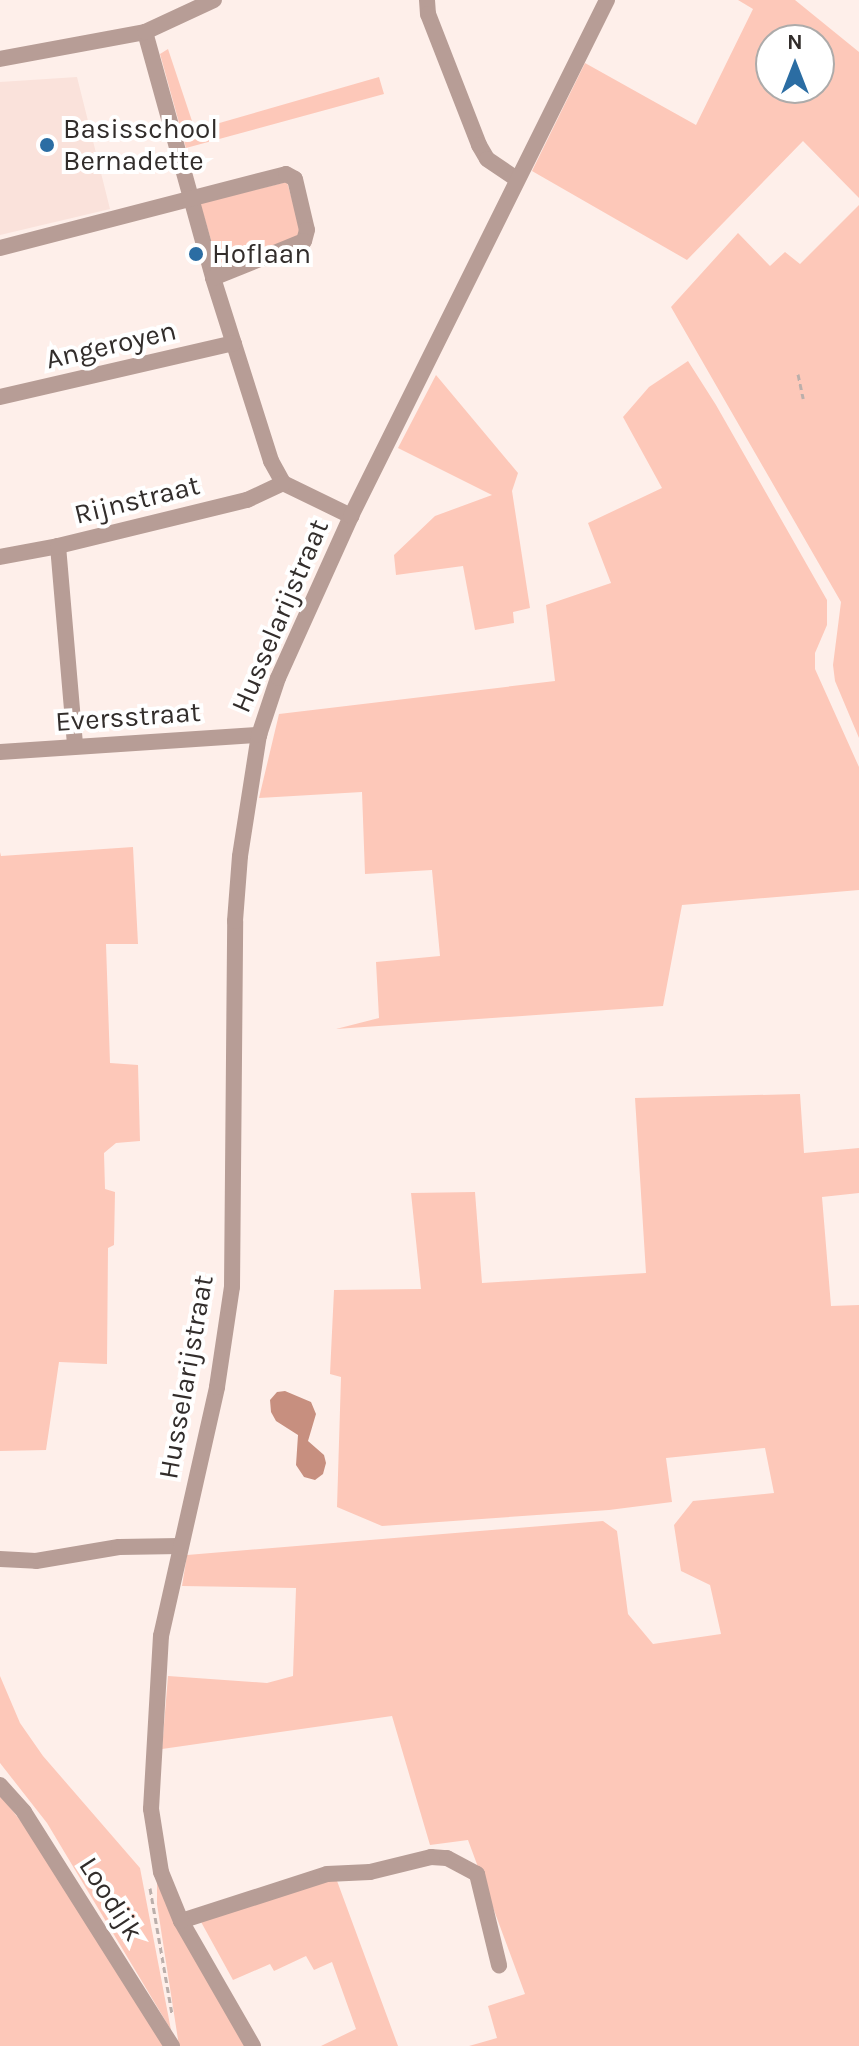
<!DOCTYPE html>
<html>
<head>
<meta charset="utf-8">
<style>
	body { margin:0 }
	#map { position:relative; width:859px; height:2046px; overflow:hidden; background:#feefea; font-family:Karla,sans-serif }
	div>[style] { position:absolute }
	.built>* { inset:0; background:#fae2db }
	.green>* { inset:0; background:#fdc8b9 }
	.water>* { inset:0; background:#c78f7f }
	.path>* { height:3px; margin-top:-1.5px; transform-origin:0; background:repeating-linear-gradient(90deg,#bbafab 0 6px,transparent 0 10px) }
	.minor>* { height:16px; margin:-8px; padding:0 8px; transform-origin:8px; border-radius:8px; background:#b79d96 }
	.dots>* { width:22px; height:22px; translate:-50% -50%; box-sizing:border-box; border:4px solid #fff; border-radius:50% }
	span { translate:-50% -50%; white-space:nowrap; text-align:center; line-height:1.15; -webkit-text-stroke:8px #fff; paint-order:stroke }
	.poi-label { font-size:28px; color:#322d2b }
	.left { translate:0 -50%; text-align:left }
	.street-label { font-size:28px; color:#322d2b }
	.north { position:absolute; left:755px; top:24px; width:80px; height:80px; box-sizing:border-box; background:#fff; border:2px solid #adabaa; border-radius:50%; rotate:0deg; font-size:22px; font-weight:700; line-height:32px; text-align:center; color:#322d2b }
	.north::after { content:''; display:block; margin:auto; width:28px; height:36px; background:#2b6da3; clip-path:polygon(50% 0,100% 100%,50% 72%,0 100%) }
</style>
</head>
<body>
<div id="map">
	<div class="built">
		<i style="clip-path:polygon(77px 77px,110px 209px,0 235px,0 82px)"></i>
	</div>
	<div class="green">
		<i style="clip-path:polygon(evenodd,738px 0,795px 0,859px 52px,859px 198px,803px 141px,687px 260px,532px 171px,585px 63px,696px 125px,753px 9px,738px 0,819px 40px,819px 88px,771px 88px,771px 40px,819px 40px)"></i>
		<i style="clip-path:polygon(168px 49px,195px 130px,379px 77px,384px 94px,186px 148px,160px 54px)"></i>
		<i style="clip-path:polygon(287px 182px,304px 241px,225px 266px,216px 257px,200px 203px)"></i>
		<i style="clip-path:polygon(859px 205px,859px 738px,835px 681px,833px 665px,841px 602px,671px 307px,738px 233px,770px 266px,785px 252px,800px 264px)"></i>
		<i style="clip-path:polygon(688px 361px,716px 405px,827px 600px,827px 625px,815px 653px,815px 669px,859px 767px,859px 890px,682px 905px,663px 1006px,336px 1029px,379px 1018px,376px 962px,440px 956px,432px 870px,365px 874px,362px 792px,259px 798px,279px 714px,555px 681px,546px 605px,611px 583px,588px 523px,662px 488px,623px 417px,649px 387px)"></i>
		<i style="clip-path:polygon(436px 375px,518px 473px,512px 491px,530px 608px,513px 612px,514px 623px,475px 630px,463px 566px,396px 575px,394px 555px,435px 516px,492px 495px,398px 448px)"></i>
		<i style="clip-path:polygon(133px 847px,138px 944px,106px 944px,110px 1063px,138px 1065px,140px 1141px,116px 1143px,104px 1153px,105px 1189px,115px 1192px,114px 1245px,108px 1248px,107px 1364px,59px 1362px,46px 1450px,0 1451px,0 852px,1px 856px)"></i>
		<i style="clip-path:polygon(800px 1094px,804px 1153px,859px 1148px,859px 1193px,822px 1197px,831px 1306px,859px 1305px,859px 2046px,469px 2046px,497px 2038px,488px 2006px,525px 1994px,468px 1840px,430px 1845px,392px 1716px,162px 1749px,168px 1676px,267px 1683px,293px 1676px,296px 1588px,182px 1586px,187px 1555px,603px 1521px,617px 1531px,628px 1614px,653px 1644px,721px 1634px,710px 1585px,681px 1571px,674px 1525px,693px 1501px,774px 1493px,765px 1448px,666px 1458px,672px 1502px,609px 1510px,382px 1526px,337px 1507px,341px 1377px,330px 1374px,334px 1290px,421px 1289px,411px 1193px,475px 1192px,482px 1283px,646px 1273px,635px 1098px)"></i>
		<i style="clip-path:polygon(0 1676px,20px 1723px,43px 1756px,140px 1868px,171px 2030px,47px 1823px,0 1763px)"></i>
		<i style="clip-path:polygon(0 1795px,31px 1834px,165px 2046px,0 2046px)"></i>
		<i style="clip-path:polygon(157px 1869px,249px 2046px,179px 2046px,157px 1904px)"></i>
		<i style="clip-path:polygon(333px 1870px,398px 2046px,321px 2046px,356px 2029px,332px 1962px,314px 1970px,306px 1956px,274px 1971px,270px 1964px,233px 1980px,195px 1911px)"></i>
	</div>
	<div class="water">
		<i style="clip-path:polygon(285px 1391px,311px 1402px,316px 1414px,308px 1441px,324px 1455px,326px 1463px,323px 1474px,315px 1480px,304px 1477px,296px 1465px,298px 1435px,276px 1421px,271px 1412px,270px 1400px,277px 1392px)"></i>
	</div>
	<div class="path">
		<i style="left:798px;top:374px;width:25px;rotate:78deg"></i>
		<i style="left:150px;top:1888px;width:128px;rotate:80.1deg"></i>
	</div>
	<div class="minor">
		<i style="left:427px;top:0;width:14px;rotate:86deg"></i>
		<i style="left:428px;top:14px;width:141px;rotate:68.7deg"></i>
		<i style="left:479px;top:145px;width:16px;rotate:60deg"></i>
		<i style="left:487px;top:159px;width:36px;rotate:34deg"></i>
		<i style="left:145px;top:32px;width:255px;rotate:74.5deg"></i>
		<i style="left:213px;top:278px;width:192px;rotate:72.4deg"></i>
		<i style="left:271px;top:461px;width:25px;rotate:61deg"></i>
		<i style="left:283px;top:483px;width:76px;rotate:25.9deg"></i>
		<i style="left:0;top:59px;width:147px;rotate:-10.5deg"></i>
		<i style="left:145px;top:32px;width:76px;rotate:-24.9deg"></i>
		<i style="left:0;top:248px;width:295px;rotate:-14.5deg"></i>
		<i style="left:286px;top:174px;width:10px;rotate:29deg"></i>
		<i style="left:295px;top:179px;width:52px;rotate:76.8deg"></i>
		<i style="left:307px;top:230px;width:11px;rotate:105deg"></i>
		<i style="left:304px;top:241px;width:98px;rotate:157.9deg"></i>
		<i style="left:0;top:397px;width:240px;rotate:-13deg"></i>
		<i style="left:58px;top:546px;width:201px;rotate:85.1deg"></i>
		<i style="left:0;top:557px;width:59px;rotate:-10.7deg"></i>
		<i style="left:58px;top:546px;width:195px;rotate:-13.7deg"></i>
		<i style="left:247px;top:500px;width:40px;rotate:-25deg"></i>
		<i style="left:0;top:752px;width:260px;rotate:-3.8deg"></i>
		<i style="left:0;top:1559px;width:36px;rotate:3deg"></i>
		<i style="left:36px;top:1561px;width:84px;rotate:-9.6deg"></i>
		<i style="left:119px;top:1547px;width:61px;rotate:-0.9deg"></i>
		<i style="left:0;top:1785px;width:36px;rotate:48deg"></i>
		<i style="left:24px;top:1812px;width:277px;rotate:57.7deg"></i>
		<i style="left:181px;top:1921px;width:153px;rotate:-17.8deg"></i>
		<i style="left:327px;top:1874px;width:43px;rotate:-2.7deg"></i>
		<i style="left:370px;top:1872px;width:63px;rotate:-13.8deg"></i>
		<i style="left:431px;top:1857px;width:16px;rotate:4deg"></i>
		<i style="left:447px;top:1858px;width:34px;rotate:28deg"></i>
		<i style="left:477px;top:1874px;width:94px;rotate:76.4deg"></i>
		<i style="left:253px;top:2046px;width:144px;rotate:-119.9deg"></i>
		<i style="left:181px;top:1921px;width:53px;rotate:-112.2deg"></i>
		<i style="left:161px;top:1872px;width:64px;rotate:-99deg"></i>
		<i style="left:151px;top:1809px;width:173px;rotate:-86.7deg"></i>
		<i style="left:161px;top:1636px;width:255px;rotate:-77.3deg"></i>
		<i style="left:217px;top:1387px;width:101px;rotate:-81.5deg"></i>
		<i style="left:232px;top:1287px;width:366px;rotate:-89.5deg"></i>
		<i style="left:235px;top:921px;width:65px;rotate:-85.6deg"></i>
		<i style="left:240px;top:856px;width:122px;rotate:-81.1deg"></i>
		<i style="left:259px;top:735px;width:60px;rotate:-71.6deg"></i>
		<i style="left:278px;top:678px;width:178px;rotate:-65.7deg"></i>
		<i style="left:351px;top:516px;width:576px;rotate:-63.61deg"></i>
	</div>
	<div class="dots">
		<i style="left:47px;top:145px;background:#2b6da3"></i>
		<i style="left:196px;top:254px;background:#2b6da3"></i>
	</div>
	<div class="poi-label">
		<span class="left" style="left:63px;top:145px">Basisschool<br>Bernadette</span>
		<span class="left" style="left:212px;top:254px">Hoflaan</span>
	</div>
	<div class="street-label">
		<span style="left:111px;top:345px;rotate:-13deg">Angeroyen</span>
		<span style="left:137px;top:500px;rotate:-14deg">Rijnstraat</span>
		<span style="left:280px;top:616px;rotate:-67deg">Husselarijstraat</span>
		<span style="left:128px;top:717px;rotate:-4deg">Eversstraat</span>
		<span style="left:186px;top:1377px;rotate:-80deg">Husselarijstraat</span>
		<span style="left:111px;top:1899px;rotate:57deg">Loodijk</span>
	</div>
	<div class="north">N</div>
</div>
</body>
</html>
